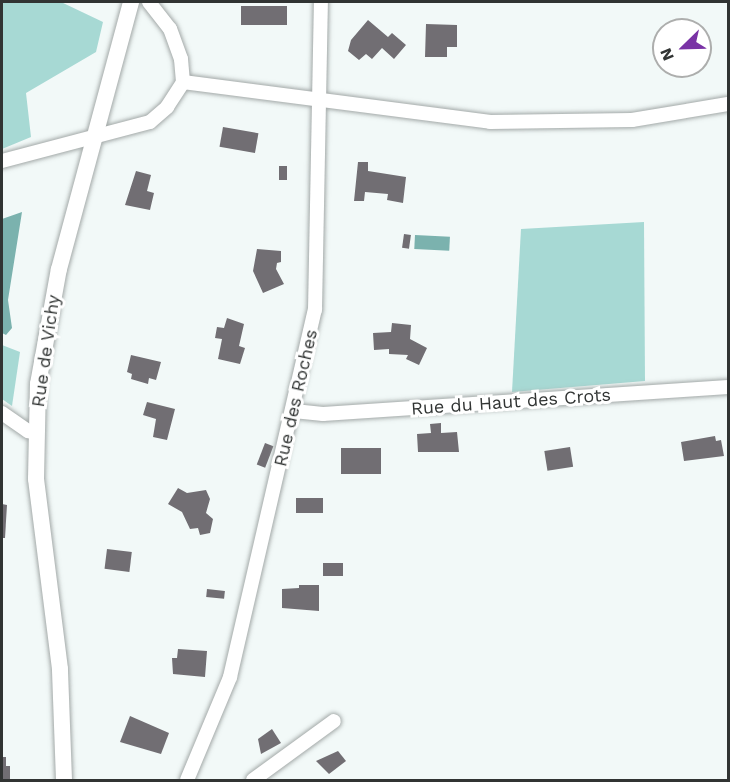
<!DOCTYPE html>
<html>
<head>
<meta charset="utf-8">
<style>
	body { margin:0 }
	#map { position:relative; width:730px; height:782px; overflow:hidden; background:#f2f9f8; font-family:"Work Sans",sans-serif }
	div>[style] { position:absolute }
	.green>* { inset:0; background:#a7d9d4 }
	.water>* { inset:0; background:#7bb2ae; transform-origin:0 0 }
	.building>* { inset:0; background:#716e73; transform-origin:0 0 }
	.roads { filter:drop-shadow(0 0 2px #a3a9a8) drop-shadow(0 0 2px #a3a9a8) }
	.minor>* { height:14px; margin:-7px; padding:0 7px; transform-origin:7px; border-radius:7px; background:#fff }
	.tertiary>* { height:16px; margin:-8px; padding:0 8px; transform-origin:8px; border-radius:8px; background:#fff }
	span { translate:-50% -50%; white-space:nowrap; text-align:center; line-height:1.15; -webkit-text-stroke:6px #fff; paint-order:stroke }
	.street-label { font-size:18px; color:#313433 }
	.frame { position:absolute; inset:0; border:3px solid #313433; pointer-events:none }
	.north { position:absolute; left:652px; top:18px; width:60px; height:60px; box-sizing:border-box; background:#fff; border:2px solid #adaead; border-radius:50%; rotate:247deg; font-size:16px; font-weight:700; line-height:24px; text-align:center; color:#313433 }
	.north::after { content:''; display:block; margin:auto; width:21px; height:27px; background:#7932a5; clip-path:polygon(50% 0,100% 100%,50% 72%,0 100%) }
</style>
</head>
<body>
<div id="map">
	<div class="green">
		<i style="clip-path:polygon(2px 2px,61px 2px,103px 22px,96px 52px,26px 93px,31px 137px,2px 149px)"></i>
		<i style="clip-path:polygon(644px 222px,645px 381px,512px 392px,521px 229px)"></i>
		<i style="clip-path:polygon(2px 345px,20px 352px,12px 406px,2px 399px)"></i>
	</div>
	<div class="water">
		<i style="clip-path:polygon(22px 212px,8px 300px,12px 328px,6px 335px,2px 333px,2px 219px)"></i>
		<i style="left:415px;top:235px;width:35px;height:14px;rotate:3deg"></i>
	</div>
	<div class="building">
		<i style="left:241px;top:6px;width:46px;height:19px"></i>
		<i style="clip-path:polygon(368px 20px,388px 37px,392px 33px,406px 45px,394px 59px,382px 48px,372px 59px,366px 54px,359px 60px,348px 51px,351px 40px)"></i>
		<i style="clip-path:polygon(426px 24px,457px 25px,457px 47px,447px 47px,447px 57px,425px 57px)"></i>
		<i style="left:223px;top:127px;width:36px;height:20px;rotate:10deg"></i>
		<i style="clip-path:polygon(358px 162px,368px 162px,368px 171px,406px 177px,403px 203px,387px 200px,388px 194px,365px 192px,364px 201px,354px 201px)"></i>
		<i style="left:279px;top:166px;width:8px;height:14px"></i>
		<i style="clip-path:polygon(136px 171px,151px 175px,147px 191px,154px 193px,150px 210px,125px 205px)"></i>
		<i style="left:404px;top:234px;width:7px;height:14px;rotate:8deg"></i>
		<i style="clip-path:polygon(257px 249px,281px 251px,281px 262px,277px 263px,276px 269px,284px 284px,263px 293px,253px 271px)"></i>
		<i style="clip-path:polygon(227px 318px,244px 324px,239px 346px,245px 348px,240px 364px,218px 359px,222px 339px,215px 338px,217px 327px,224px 328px)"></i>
		<i style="clip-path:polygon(392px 323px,411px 325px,410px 339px,427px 348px,419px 365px,406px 359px,408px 355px,389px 354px,389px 349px,374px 350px,373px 333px,391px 332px)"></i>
		<i style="clip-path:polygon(131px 355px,161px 362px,156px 380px,149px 378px,148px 384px,131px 379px,132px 374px,127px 372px)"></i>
		<i style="clip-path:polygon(147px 402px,175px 409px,167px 440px,153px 437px,156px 419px,143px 415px)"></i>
		<i style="clip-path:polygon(441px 423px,441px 433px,457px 432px,459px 452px,418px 452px,417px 434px,431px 433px,430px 424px)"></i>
		<i style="clip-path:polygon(715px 436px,716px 441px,721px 440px,724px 456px,684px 461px,681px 442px)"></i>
		<i style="left:265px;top:443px;width:9px;height:23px;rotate:21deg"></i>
		<i style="left:570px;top:447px;width:20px;height:26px;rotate:81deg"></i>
		<i style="left:381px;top:448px;width:26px;height:40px;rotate:90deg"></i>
		<i style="clip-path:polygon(178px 488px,187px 493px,206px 490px,210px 499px,206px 513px,213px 519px,210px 533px,200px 535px,198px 528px,190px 529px,182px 512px,168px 504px)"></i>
		<i style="left:296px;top:498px;width:27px;height:15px"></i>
		<i style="clip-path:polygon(2px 504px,7px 505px,5px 538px,2px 538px)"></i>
		<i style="left:107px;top:549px;width:25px;height:20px;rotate:7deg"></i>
		<i style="left:323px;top:563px;width:20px;height:13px"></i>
		<i style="clip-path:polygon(299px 585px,319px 585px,319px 611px,282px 608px,282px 589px,299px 588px)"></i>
		<i style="left:207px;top:589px;width:18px;height:8px;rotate:6deg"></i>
		<i style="clip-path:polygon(178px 649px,207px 651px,205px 677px,173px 674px,172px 658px,177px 658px)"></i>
		<i style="clip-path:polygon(130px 716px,169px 733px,161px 754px,120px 742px)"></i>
		<i style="clip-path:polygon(272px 729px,281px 743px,261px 754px,258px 739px)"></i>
		<i style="clip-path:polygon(338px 751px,346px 761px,329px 774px,316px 761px)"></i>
		<i style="clip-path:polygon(2px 757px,6px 757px,6px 766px,10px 766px,10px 780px,2px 780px)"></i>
	</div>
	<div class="roads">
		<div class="minor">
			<i style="left:183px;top:82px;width:310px;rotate:7.4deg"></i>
			<i style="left:490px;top:122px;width:142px;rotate:-0.8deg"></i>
			<i style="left:632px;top:120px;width:97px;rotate:-9.5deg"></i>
			<i style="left:2px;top:161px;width:153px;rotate:-14.8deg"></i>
			<i style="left:150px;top:122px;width:23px;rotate:-41deg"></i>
			<i style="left:167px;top:107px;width:30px;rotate:-57deg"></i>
			<i style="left:183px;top:82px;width:23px;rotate:-95deg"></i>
			<i style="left:181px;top:59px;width:32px;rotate:-110deg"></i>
			<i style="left:170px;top:29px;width:34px;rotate:-128deg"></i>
			<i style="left:294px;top:411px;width:29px;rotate:6deg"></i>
			<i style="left:323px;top:414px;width:406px;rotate:-3.8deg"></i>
			<i style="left:2px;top:413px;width:32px;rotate:35deg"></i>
			<i style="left:28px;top:431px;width:8px;rotate:7deg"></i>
			<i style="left:187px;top:780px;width:112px;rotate:-67.3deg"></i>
			<i style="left:230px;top:677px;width:377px;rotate:-77deg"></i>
			<i style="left:315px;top:310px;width:308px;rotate:-88.9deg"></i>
			<i style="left:253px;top:780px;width:100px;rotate:-36.1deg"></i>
		</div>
		<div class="tertiary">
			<i style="left:64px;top:780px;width:111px;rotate:-92.1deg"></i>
			<i style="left:60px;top:669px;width:192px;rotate:-97.2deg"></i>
			<i style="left:36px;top:479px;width:95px;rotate:-88.8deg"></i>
			<i style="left:38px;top:384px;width:117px;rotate:-79.7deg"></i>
			<i style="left:59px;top:269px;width:277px;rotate:-74.9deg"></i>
		</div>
	</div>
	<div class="street-label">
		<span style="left:46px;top:351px;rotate:-82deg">Rue de Vichy</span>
		<span style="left:296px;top:398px;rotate:-77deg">Rue des Roches</span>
		<span style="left:511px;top:402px;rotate:-4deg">Rue du Haut des Crots</span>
	</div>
	<div class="frame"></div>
	<div class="north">N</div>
</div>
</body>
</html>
